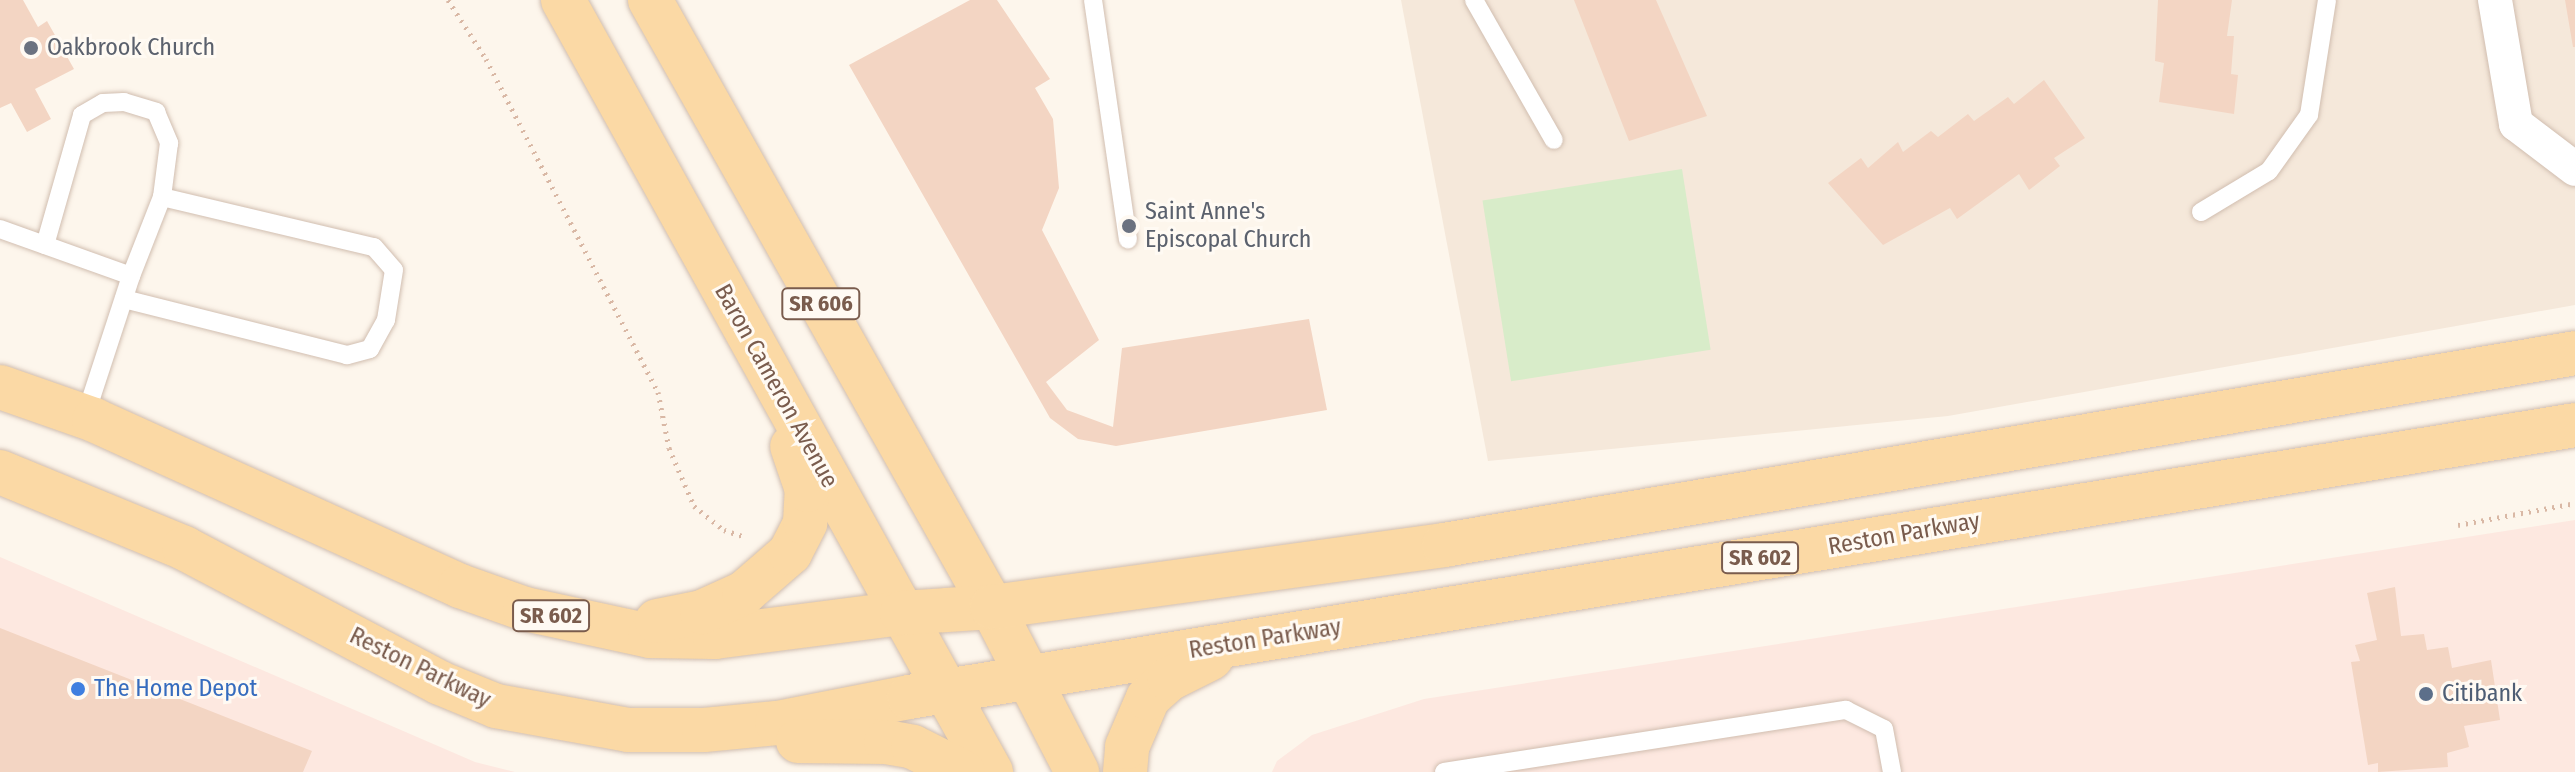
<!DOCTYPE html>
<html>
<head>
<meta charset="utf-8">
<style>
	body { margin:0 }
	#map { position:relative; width:2575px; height:772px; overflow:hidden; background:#fdf6ec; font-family:"Fira Sans Condensed",sans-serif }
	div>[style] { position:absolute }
	.residential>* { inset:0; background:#f5e8da }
	.commercial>* { inset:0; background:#fde8e0 }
	.green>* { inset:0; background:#d8ecc9; transform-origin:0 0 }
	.building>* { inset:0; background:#f3d5c3 }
	.path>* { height:5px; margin-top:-2.5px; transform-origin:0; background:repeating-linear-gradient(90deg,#d9b8a5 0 2px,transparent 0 8px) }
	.roads { filter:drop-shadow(0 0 2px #d1beb0) drop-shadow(0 0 2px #d1beb0) }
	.service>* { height:18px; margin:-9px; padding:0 9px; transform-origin:9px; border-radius:9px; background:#fff }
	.minor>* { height:34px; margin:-17px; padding:0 17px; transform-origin:17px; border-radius:17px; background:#fff }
	.primary>* { height:44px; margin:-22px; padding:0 22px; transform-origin:22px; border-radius:22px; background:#fbd9a5 }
	.dots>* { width:22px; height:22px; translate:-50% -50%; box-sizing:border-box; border:4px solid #fffaf3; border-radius:50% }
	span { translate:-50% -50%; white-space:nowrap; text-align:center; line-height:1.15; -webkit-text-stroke:6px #fffaf3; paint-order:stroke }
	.shield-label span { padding:2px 6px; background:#fffaf3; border:2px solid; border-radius:6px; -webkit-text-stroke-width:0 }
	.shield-label { font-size:22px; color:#7a5c4d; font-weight:700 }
	.worship-label { font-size:24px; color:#5b616d }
	.left { translate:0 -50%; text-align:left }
	.street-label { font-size:24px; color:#7a5c4d }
	.shop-label { font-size:24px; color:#366cbe }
	.service-label { font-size:24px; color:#4e5e75 }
</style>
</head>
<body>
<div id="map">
	<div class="residential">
		<i style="clip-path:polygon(1401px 0,2575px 0,2575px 305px,1948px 416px,1488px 461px)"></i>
	</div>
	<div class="commercial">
		<i style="clip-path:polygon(2575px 520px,2575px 772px,1272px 772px,1277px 761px,1312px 735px,1424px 699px)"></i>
		<i style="clip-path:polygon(0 557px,475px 762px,515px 772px,0 772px)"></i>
	</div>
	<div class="green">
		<i style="left:1682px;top:169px;width:183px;height:202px;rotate:81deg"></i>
	</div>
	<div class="building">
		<i style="clip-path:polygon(0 0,23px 0,38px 27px,47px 21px,74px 69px,35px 89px,51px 119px,27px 132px,11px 103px,0 108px)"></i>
		<i style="clip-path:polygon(970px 0,997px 0,1050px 79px,1035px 88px,1053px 119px,1059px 188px,1042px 230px,1099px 340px,1046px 382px,1067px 410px,1113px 427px,1122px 348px,1309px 319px,1327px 410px,1116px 446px,1078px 439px,1050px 418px,849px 65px)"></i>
		<i style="clip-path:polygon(1574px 0,1656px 0,1707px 116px,1629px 141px)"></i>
		<i style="clip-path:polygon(2158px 0,2232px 0,2227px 36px,2234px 36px,2231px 74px,2238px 75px,2234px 114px,2159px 102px,2164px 63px,2155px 61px)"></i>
		<i style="clip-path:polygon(2565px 0,2575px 0,2575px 47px,2573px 47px)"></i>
		<i style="clip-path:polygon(2044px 80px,2085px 138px,2054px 158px,2060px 166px,2029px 190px,2019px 174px,1957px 219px,1950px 208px,1883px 245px,1828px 183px,1861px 158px,1868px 168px,1898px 142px,1903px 152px,1931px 131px,1938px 137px,1968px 114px,1974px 121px,2008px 97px,2014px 104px)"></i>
		<i style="clip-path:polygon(2395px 587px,2401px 636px,2424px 634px,2427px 650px,2448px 647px,2452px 668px,2491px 660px,2500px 720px,2464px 726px,2469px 747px,2447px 753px,2448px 767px,2378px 772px,2378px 763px,2368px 765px,2351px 662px,2360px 661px,2355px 645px,2377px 640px,2367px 593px)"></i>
		<i style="clip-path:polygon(0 628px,312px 751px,303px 772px,0 772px)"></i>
	</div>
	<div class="path">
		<i style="left:448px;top:0;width:70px;rotate:57.2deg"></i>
		<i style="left:486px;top:59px;width:375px;rotate:62.7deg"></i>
		<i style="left:658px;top:392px;width:57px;rotate:78.9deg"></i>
		<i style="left:669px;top:448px;width:63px;rotate:66.7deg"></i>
		<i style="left:694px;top:506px;width:38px;rotate:39deg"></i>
		<i style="left:724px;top:530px;width:23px;rotate:18deg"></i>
		<i style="left:2458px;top:525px;width:119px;rotate:-10.6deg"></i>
	</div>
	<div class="roads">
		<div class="service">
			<i style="left:1093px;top:0;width:242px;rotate:81.7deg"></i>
			<i style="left:1474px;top:0;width:161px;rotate:60.3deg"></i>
			<i style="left:2201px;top:212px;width:79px;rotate:-31.1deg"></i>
			<i style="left:2269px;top:171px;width:69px;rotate:-54.5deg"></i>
			<i style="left:2309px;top:115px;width:116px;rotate:-81.1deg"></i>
			<i style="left:0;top:229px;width:139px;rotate:19.7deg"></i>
			<i style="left:131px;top:276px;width:148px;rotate:108.1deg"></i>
			<i style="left:45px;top:245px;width:135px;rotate:-74.1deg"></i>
			<i style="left:82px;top:115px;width:24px;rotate:-30deg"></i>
			<i style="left:103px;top:103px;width:21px;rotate:-3deg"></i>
			<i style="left:124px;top:102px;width:34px;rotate:17deg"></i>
			<i style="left:156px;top:112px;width:34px;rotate:67deg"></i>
			<i style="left:169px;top:143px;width:54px;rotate:97.4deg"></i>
			<i style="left:162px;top:197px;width:218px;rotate:13.3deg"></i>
			<i style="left:374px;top:247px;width:30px;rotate:49deg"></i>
			<i style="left:394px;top:270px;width:51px;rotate:99.1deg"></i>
			<i style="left:386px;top:320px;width:33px;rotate:119deg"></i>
			<i style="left:370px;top:349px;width:24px;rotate:165deg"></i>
			<i style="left:347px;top:355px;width:230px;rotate:-165.9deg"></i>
			<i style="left:131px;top:276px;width:85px;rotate:-68.6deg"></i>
			<i style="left:1444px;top:772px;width:407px;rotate:-8.8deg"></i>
			<i style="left:1846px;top:710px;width:42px;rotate:26.6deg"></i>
			<i style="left:1884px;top:729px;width:44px;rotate:79.5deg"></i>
		</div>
		<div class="minor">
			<i style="left:2495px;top:0;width:126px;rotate:80.4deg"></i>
			<i style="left:2516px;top:124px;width:74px;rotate:37.3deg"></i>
		</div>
		<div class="primary">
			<i style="left:563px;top:0;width:883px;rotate:61deg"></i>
			<i style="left:650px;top:0;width:697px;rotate:60.6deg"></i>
			<i style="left:992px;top:607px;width:186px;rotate:62.7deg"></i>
			<i style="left:0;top:387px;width:100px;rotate:19.3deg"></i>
			<i style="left:94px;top:420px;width:402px;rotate:24.4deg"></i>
			<i style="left:460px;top:586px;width:69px;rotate:19.5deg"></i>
			<i style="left:525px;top:609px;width:128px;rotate:12.2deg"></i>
			<i style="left:650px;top:636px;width:65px;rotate:0.9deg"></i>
			<i style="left:715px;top:637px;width:189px;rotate:-7.3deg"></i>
			<i style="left:902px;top:613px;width:90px;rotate:-3.8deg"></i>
			<i style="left:992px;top:607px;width:456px;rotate:-7.8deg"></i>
			<i style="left:1444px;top:545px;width:1147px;rotate:-9.63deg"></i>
			<i style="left:0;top:472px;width:199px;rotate:22.4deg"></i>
			<i style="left:184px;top:548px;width:289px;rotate:27.8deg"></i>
			<i style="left:440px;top:683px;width:61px;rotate:22.3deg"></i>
			<i style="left:496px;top:706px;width:134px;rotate:10.3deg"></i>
			<i style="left:628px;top:730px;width:76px"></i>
			<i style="left:704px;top:730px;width:73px;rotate:-5.5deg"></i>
			<i style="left:777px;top:723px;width:135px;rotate:-11.1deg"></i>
			<i style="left:909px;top:697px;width:1688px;rotate:-9.27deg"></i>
			<i style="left:657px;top:621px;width:46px;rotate:-11.3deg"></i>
			<i style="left:702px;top:612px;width:46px;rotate:-24.3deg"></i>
			<i style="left:744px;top:593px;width:61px;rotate:-41deg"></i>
			<i style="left:790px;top:553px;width:34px;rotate:-63deg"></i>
			<i style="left:805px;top:523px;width:33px;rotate:-87deg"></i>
			<i style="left:807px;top:490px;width:46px;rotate:-108.8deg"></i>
			<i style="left:798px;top:741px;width:88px;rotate:0.7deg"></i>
			<i style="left:886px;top:742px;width:27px;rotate:10deg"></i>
			<i style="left:913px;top:747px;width:56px;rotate:26.6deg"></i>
			<i style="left:1125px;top:772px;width:25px;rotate:-85deg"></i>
			<i style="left:1127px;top:747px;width:53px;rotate:-66.8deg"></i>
			<i style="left:1148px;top:698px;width:28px;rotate:-42deg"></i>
			<i style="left:1169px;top:679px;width:47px;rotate:-26.6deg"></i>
		</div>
	</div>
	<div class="dots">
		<i style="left:31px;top:48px;background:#6b7280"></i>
		<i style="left:1129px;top:226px;background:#6b7280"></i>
		<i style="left:78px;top:689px;background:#3f7fe0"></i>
		<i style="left:2426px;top:694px;background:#5c6f8a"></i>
	</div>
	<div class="shield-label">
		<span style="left:821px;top:304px">SR 606</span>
		<span style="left:1760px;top:558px">SR 602</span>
		<span style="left:551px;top:616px">SR 602</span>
	</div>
	<div class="worship-label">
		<span class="left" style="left:47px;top:48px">Oakbrook Church</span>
		<span class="left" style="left:1145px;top:226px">Saint Anne's<br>Episcopal Church</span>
	</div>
	<div class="street-label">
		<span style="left:776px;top:386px;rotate:61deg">Baron Cameron Avenue</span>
		<span style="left:1904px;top:534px;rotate:-10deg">Reston Parkway</span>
		<span style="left:1265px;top:639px;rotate:-9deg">Reston Parkway</span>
		<span style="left:420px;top:668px;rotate:26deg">Reston Parkway</span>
	</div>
	<div class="shop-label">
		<span class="left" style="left:94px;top:689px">The Home Depot</span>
	</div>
	<div class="service-label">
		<span class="left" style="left:2442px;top:694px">Citibank</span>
	</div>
</div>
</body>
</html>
